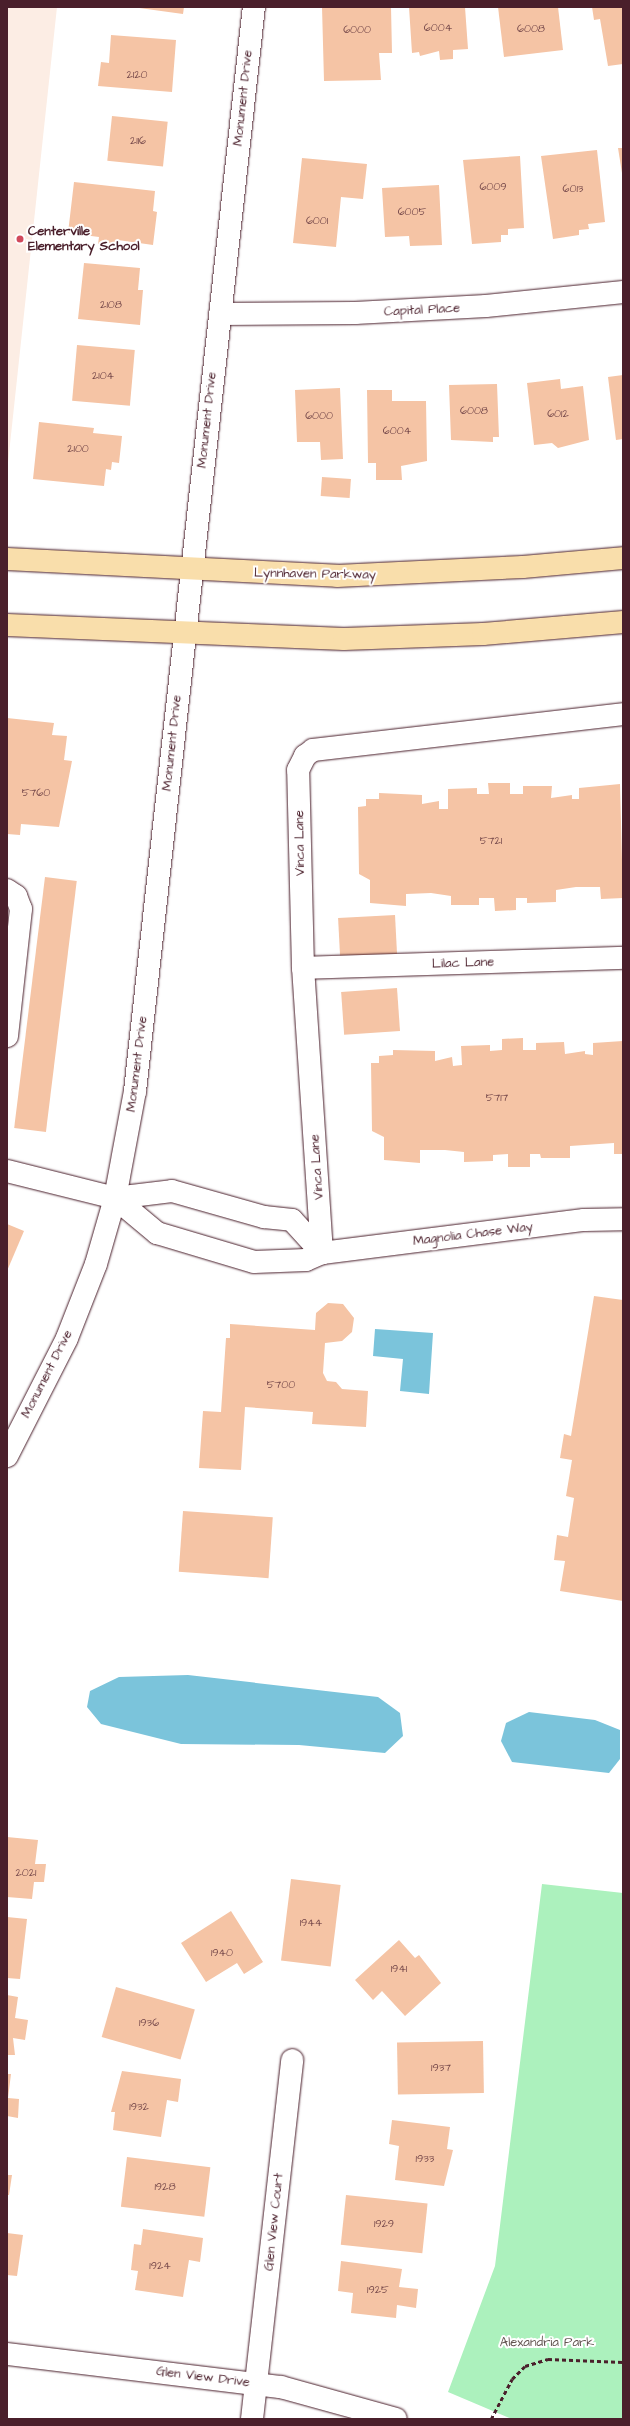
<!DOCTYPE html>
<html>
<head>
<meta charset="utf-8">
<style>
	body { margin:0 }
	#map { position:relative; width:630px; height:2426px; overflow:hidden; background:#fff; font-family:"Architects Daughter",sans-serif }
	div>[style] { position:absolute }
	.built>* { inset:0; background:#fcede4 }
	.green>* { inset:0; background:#acf1bd }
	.water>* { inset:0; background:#7bc4db }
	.building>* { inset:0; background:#f5c4a5; transform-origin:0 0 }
	.path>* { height:2.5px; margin-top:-1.25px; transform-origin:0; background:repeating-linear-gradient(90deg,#4a1f2b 0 4px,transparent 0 7px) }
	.roads { filter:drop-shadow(0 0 1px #4a1f2b) drop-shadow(0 0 1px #4a1f2b) }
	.minor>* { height:22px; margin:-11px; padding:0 11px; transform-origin:11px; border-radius:11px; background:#fff }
	.major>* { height:22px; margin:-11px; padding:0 11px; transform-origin:11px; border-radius:11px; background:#f9deab }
	.dots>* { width:11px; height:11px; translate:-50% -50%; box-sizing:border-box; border:2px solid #fff; border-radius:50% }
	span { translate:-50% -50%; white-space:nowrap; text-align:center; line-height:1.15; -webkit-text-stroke:4px #fff; paint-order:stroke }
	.number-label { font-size:11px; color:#75484a }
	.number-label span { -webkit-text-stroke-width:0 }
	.street-label { font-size:13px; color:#4a1f2b }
	.poi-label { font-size:13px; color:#4a1f2b; font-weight:700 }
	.left { translate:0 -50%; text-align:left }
	.park-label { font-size:13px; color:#625450 }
	.frame { position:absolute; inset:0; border:8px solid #4a1f2b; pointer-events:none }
</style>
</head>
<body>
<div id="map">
	<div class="built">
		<i style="clip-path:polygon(7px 7px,57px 7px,7px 472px)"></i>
	</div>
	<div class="green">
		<i style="clip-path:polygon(542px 1884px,623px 1893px,623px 2419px,512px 2419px,448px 2392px,495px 2266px)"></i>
	</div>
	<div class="water">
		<i style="clip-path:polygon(375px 1329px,433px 1333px,429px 1394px,400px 1391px,403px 1359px,373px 1356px)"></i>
		<i style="clip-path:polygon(188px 1675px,378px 1697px,400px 1713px,403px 1736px,385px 1753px,299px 1745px,181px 1744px,101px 1724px,87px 1707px,90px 1691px,119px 1677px)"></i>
		<i style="clip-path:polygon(529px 1712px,595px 1720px,620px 1730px,620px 1759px,609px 1773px,512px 1762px,501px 1741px,506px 1723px)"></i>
	</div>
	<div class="building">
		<i style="clip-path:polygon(132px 7px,184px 7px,183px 14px)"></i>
		<i style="clip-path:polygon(322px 7px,391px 7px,392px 53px,379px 53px,381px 80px,324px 81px)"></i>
		<i style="clip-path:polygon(409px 7px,465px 7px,468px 49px,453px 50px,453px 59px,440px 60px,439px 51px,420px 56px,419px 52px,412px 53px)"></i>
		<i style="clip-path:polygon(498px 7px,558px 7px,563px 50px,504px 57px)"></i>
		<i style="clip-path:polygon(592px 7px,623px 7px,623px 64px,608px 66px,600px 19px,594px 20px)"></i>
		<i style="clip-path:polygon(111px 35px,176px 40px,172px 92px,98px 86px,101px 62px,109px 63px)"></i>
		<i style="left:112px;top:116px;width:56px;height:45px;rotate:6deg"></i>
		<i style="clip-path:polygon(618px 148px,623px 148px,623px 173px,622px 173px)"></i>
		<i style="clip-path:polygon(597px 150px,605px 222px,588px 224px,589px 229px,579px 230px,579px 235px,553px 239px,541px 156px)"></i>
		<i style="clip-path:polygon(520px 156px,524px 228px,508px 229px,508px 235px,501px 235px,501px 242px,472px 244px,463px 160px)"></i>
		<i style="clip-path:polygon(302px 158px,367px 164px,363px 199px,341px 197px,336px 247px,293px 243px)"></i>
		<i style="clip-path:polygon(74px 182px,155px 191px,153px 211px,157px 212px,153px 245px,118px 240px,117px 246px,98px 244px,99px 237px,68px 233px)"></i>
		<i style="clip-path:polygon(439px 185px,442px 245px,410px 246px,409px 236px,385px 237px,382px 188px)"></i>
		<i style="clip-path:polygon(84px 263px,140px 268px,138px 290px,143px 290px,140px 325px,78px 319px)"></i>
		<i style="left:77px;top:345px;width:58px;height:56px;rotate:5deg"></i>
		<i style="clip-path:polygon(623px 375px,623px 439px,616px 440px,608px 377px)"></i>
		<i style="clip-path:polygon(560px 379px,561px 389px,583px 386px,589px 440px,558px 448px,552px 443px,534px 445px,527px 383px)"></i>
		<i style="clip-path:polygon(497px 384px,499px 437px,493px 437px,493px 442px,451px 440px,449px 385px)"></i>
		<i style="clip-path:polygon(340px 388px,343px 459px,321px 460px,320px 442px,297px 442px,295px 390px)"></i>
		<i style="clip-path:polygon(367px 390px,392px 390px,392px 401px,426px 401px,427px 461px,401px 466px,402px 480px,376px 480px,376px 463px,368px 463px)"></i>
		<i style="clip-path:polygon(39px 422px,94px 428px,93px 433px,122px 436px,119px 463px,112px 462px,111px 470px,106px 469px,104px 486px,33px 479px)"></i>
		<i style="left:322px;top:477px;width:29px;height:19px;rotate:4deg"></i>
		<i style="clip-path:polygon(7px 718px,54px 723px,52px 735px,67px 736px,64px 760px,72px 761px,59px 827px,21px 824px,20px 835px,7px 834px)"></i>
		<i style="clip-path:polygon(488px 783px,510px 783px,510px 794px,523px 794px,523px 786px,552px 786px,551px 798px,572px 795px,572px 799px,579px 799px,579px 788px,620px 784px,623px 898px,601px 899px,600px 887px,576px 887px,556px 890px,556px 902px,527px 903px,527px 898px,516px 898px,516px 910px,495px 911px,494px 898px,479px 898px,479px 905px,451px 905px,451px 896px,431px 893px,406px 894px,406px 906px,370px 903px,370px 880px,359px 874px,358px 807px,366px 806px,366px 799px,379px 799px,379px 793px,422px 795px,422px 804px,439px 801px,439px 809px,448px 809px,448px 789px,477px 788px,477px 794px,489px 794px)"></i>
		<i style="left:45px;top:877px;width:32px;height:253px;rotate:7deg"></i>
		<i style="left:395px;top:915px;width:43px;height:57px;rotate:87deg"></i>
		<i style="left:397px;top:988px;width:43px;height:56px;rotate:86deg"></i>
		<i style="clip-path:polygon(523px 1038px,523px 1050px,536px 1050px,536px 1043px,564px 1042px,565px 1054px,585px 1051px,585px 1054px,593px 1055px,593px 1043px,623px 1041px,623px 1154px,614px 1154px,614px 1143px,570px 1146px,570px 1158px,541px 1158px,540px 1154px,530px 1154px,530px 1167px,508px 1167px,508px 1154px,493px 1155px,493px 1161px,464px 1162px,464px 1152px,445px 1150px,420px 1150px,420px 1163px,384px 1160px,384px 1137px,372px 1131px,371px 1063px,379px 1063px,379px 1056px,393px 1055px,393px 1050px,435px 1051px,435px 1061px,452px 1057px,453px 1066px,462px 1065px,461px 1046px,490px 1045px,490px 1051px,502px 1050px,502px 1039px)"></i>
		<i style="clip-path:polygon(7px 1224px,24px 1231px,7px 1271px)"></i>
		<i style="clip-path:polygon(594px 1296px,623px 1300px,623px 1601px,560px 1591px,565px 1561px,554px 1560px,557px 1535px,568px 1537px,574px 1498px,566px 1496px,572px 1460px,560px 1458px,564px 1434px,571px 1436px)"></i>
		<i style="clip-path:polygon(328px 1303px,343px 1304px,354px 1318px,352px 1332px,342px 1341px,325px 1343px,323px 1373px,327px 1381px,336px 1382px,342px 1389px,368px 1391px,366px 1427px,312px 1424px,313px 1412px,245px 1407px,241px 1470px,199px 1468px,203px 1411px,221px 1412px,226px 1338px,230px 1338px,230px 1324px,315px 1330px,316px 1313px)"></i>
		<i style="left:183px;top:1511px;width:90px;height:61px;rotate:4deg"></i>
		<i style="clip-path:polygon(7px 1837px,38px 1840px,35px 1864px,46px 1864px,44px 1882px,34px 1882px,32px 1899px,7px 1897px)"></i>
		<i style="left:291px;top:1879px;width:50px;height:82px;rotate:7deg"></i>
		<i style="clip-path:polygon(231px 1911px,263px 1962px,244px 1974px,237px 1963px,206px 1982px,181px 1943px)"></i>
		<i style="clip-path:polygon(7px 1917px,27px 1919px,20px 1979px,7px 1978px)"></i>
		<i style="clip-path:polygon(399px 1940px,415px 1958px,419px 1955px,441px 1983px,405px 2016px,382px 1991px,373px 2000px,355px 1980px)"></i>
		<i style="left:116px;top:1987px;width:82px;height:52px;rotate:16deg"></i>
		<i style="clip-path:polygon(7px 1995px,18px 1997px,15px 2018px,28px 2020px,25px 2040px,13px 2038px,15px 2055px,7px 2055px)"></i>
		<i style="left:483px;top:2041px;width:52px;height:86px;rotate:89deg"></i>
		<i style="clip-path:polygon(122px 2071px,181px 2079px,178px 2102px,167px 2100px,161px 2137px,113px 2130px,115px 2112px,111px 2112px)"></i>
		<i style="clip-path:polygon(7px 2074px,11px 2074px,8px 2098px,19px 2099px,18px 2118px,7px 2116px)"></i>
		<i style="clip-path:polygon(392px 2120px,450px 2127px,447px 2149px,453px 2150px,444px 2186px,395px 2180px,399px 2146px,389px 2144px)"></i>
		<i style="left:127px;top:2157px;width:84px;height:50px;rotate:7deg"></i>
		<i style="clip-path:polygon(7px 2175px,12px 2175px,9px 2195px,7px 2195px)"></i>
		<i style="left:346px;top:2195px;width:82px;height:50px;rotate:6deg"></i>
		<i style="clip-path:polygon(143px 2229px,203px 2238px,200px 2262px,189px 2260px,183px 2297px,135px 2290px,138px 2271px,131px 2270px,134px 2244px,141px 2245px)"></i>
		<i style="clip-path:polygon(7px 2233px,23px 2235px,17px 2276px,7px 2275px)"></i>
		<i style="clip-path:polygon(341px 2261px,402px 2269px,399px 2287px,418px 2289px,416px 2308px,397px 2305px,396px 2318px,351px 2313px,353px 2293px,338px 2291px)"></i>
	</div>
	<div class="path">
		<i style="left:491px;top:2419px;width:45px;rotate:-62.3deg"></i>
		<i style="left:512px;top:2379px;width:18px;rotate:-45deg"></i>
		<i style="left:525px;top:2366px;width:24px;rotate:-17deg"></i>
		<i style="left:548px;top:2359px;width:75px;rotate:2.3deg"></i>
	</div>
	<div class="roads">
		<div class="minor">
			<i style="left:220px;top:314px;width:135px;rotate:-0.4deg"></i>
			<i style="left:355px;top:313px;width:131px;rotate:-3.1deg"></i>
			<i style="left:486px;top:306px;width:138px;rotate:-5.8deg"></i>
			<i style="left:7px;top:890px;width:11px;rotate:34deg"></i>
			<i style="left:16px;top:896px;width:14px;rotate:69deg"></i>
			<i style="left:21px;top:909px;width:128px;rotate:96.3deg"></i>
			<i style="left:303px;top:968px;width:320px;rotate:-1.8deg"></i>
			<i style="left:7px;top:1171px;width:111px;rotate:14deg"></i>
			<i style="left:115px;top:1198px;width:57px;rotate:-7deg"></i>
			<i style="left:172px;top:1191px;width:96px;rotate:15.8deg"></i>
			<i style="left:264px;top:1217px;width:28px;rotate:6deg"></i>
			<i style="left:292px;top:1220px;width:45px;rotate:47.7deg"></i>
			<i style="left:115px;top:1198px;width:55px;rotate:39.8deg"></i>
			<i style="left:157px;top:1233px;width:101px;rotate:16.6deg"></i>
			<i style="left:254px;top:1262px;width:52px;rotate:-2.2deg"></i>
			<i style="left:306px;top:1260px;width:17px;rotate:-24deg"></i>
			<i style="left:322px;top:1253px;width:264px;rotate:-7.2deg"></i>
			<i style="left:584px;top:1220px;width:39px;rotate:-1deg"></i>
			<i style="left:322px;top:1253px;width:286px;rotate:-93.8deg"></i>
			<i style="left:303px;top:968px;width:198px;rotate:-91.4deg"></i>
			<i style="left:298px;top:770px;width:16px;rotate:-63deg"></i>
			<i style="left:305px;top:756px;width:10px;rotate:-37deg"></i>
			<i style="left:313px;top:750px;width:312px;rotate:-6.6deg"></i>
			<i style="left:7px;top:1456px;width:132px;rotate:-63deg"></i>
			<i style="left:67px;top:1338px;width:79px;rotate:-68.6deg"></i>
			<i style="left:96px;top:1264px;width:69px;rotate:-73.9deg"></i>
			<i style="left:115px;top:1198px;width:109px;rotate:-79.4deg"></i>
			<i style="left:135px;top:1091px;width:1091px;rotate:-83.74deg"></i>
			<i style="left:7px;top:2354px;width:276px;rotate:6.9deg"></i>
			<i style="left:281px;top:2387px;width:119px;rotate:15.5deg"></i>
			<i style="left:252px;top:2419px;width:361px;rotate:-83.6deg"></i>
		</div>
		<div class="major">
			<i style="left:7px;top:559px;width:330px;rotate:2.9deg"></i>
			<i style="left:337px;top:576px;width:186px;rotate:-2.8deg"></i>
			<i style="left:523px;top:567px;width:100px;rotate:-5.1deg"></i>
			<i style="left:7px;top:625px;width:337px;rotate:2.4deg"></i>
			<i style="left:344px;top:639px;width:139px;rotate:-2.1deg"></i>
			<i style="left:483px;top:634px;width:141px;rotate:-4.9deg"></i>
		</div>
	</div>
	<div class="dots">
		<i style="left:20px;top:239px;background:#d1495b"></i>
	</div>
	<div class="number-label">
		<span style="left:438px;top:28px">6004</span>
		<span style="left:531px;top:29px">6008</span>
		<span style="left:357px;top:30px">6000</span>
		<span style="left:137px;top:75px">2120</span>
		<span style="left:138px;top:141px">2116</span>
		<span style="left:493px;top:187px">6009</span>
		<span style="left:573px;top:189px">6013</span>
		<span style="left:412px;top:212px">6005</span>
		<span style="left:317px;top:221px">6001</span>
		<span style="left:111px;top:305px">2108</span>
		<span style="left:103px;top:376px">2104</span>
		<span style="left:474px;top:411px">6008</span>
		<span style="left:558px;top:414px">6012</span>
		<span style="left:319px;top:416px">6000</span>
		<span style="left:397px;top:431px">6004</span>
		<span style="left:78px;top:449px">2100</span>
		<span style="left:36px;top:793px">5760</span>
		<span style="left:491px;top:841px">5721</span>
		<span style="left:497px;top:1098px">5717</span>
		<span style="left:281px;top:1385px">5700</span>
		<span style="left:26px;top:1873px">2021</span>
		<span style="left:311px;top:1923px">1944</span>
		<span style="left:222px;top:1953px">1940</span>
		<span style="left:399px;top:1969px">1941</span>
		<span style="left:149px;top:2023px">1936</span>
		<span style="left:441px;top:2068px">1937</span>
		<span style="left:139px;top:2107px">1932</span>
		<span style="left:425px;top:2159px">1933</span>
		<span style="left:165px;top:2187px">1928</span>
		<span style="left:384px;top:2224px">1929</span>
		<span style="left:160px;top:2266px">1924</span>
		<span style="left:378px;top:2290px">1925</span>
	</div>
	<div class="street-label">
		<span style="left:243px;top:98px;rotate:-84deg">Monument Drive</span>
		<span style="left:422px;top:310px;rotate:-3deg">Capital Place</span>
		<span style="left:207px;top:420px;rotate:-84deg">Monument Drive</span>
		<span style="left:315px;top:574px;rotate:1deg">Lynnhaven Parkway</span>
		<span style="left:172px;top:743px;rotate:-84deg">Monument Drive</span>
		<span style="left:300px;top:843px;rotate:-91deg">Vinca Lane</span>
		<span style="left:463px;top:963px;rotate:-2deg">Lilac Lane</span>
		<span style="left:137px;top:1064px;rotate:-83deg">Monument Drive</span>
		<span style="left:317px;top:1167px;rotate:-94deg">Vinca Lane</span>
		<span style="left:473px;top:1234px;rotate:-7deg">Magnolia Chase Way</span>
		<span style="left:47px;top:1374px;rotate:-63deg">Monument Drive</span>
		<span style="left:274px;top:2222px;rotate:-84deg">Glen View Court</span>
		<span style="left:203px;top:2377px;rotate:7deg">Glen View Drive</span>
	</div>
	<div class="poi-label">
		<span class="left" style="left:28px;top:239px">Centerville<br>Elementary School</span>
	</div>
	<div class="park-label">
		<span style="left:547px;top:2342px">Alexandria Park</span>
	</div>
	<div class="frame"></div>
</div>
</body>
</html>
